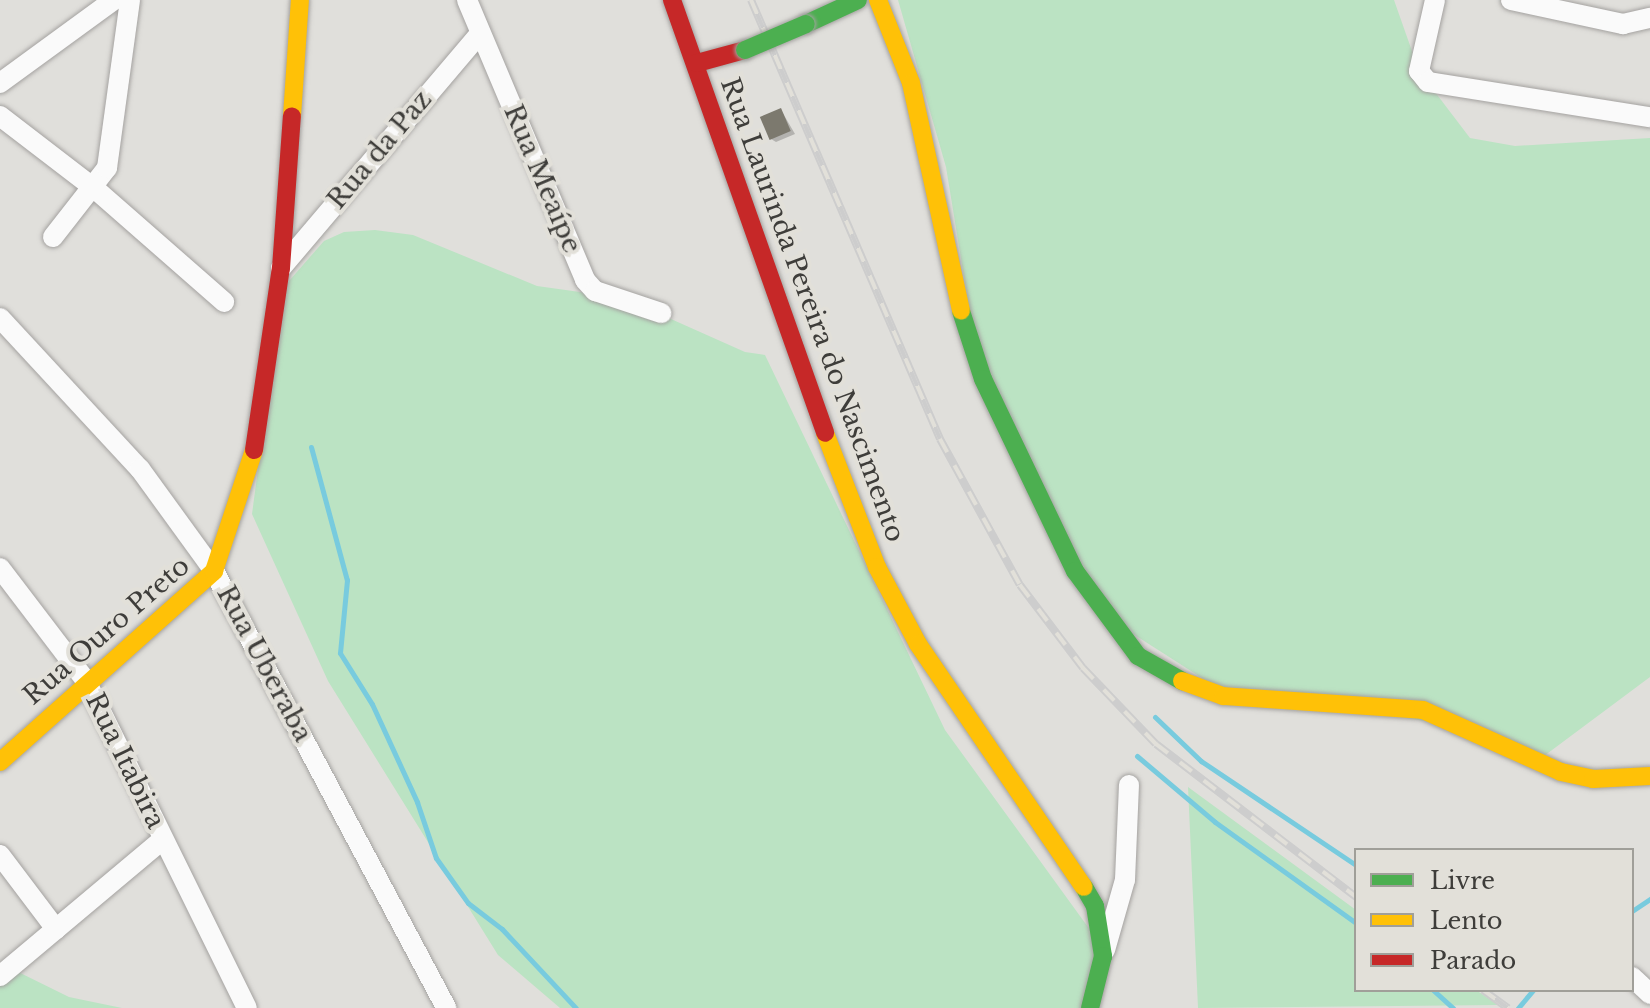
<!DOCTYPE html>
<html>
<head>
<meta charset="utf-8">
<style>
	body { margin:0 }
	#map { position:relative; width:1650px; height:1008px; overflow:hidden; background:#e0dfdb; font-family:"Libre Baskerville",serif }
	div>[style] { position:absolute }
	.green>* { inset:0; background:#bbe3c3 }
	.shadow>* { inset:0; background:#0003 }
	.stream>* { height:5px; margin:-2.5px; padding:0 2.5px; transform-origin:2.5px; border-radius:2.5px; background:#78cbde }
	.building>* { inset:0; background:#7c796e; transform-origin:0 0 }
	.roads { filter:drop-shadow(0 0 2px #a4a2a0) drop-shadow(0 0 2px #a4a2a0) }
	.street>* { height:20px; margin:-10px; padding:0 10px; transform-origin:10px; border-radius:10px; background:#fafafa }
	.fast>* { height:18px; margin:-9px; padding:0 9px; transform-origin:9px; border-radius:9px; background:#4caf50 }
	.slow>* { height:18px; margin:-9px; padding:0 9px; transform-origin:9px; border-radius:9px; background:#ffc107 }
	.jam>* { height:18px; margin:-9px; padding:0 9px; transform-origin:9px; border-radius:9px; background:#c62828 }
	.rail>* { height:8px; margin-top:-4px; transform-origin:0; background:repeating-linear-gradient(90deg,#e2e0d9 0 15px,#cdcdcd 0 30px); box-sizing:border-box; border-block:2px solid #cdcdcd }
	.bridges { filter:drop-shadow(0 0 2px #a4a2a0) drop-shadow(0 0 2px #a4a2a0) }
	.fast-bridge>* { height:18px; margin:-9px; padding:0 9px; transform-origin:9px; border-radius:9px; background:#4caf50 }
	span { translate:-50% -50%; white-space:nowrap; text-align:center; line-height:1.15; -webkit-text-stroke:8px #e2e0d9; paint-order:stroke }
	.street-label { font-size:26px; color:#3e3d3a }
	.legend { position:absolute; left:1354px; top:848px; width:280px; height:144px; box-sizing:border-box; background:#e2e0d9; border:2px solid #a09f99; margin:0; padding:10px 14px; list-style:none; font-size:24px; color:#3e3d3a }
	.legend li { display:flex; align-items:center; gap:16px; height:40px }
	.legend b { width:40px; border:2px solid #a09f99 }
</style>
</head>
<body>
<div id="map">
	<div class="green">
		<i style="clip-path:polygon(898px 0,1394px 0,1419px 71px,1470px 138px,1515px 146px,1650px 138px,1650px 677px,1544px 756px,1491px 732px,1216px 687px,1091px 607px,974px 338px,946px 167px)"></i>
		<i style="clip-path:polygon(375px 230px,413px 235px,537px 286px,587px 293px,653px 311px,745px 352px,765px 355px,945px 730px,1101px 945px,1095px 1008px,560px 1008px,498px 955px,328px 681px,252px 514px,282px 289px,324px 241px,344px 232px)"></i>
		<i style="clip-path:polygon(1188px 787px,1356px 910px,1356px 990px,1476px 990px,1498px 1005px,1198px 1008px)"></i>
		<i style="clip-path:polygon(0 963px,69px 997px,122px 1008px,0 1008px)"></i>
	</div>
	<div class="shadow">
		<i style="clip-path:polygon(781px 110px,795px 134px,776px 142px,771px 139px)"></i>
	</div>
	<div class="stream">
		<i style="left:311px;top:447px;width:138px;rotate:74.9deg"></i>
		<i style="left:347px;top:580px;width:73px;rotate:95.5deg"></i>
		<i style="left:340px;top:653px;width:60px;rotate:57.9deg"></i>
		<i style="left:372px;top:704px;width:108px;rotate:65.3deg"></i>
		<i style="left:417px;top:802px;width:59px;rotate:71.3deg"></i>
		<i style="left:436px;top:858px;width:55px;rotate:54.6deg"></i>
		<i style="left:468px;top:903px;width:43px;rotate:37.4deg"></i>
		<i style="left:502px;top:929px;width:108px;rotate:46.9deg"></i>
		<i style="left:1155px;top:717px;width:64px;rotate:43.7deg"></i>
		<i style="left:1201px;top:761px;width:187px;rotate:33.9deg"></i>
		<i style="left:1137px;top:756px;width:102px;rotate:40.2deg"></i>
		<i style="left:1215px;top:822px;width:173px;rotate:35.6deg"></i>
		<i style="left:1632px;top:911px;width:22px;rotate:-34deg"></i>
		<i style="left:1433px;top:990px;width:27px;rotate:42deg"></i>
		<i style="left:1518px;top:1008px;width:23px;rotate:-50deg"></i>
	</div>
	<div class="building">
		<i style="left:781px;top:108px;width:25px;height:23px;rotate:67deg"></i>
	</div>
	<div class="roads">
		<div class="street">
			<i style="left:467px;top:0;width:304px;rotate:67.1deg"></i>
			<i style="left:585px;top:280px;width:15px;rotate:48deg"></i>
			<i style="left:595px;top:291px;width:70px;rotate:18.4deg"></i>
			<i style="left:1435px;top:0;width:73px;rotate:102.7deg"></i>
			<i style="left:1419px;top:71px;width:14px;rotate:51deg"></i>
			<i style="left:1428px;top:82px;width:225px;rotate:9deg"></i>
			<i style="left:1511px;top:0;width:115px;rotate:12.1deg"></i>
			<i style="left:1623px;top:24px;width:28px;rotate:-13deg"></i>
			<i style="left:0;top:83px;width:141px;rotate:-36.1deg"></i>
			<i style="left:0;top:116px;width:118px;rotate:37.5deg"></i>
			<i style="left:94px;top:188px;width:173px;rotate:41.2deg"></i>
			<i style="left:53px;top:237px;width:88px;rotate:-52deg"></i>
			<i style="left:107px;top:168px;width:170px;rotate:-82.2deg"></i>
			<i style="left:281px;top:268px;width:308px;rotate:-49.7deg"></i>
			<i style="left:0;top:318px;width:206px;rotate:47.2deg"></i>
			<i style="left:140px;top:469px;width:126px;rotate:54deg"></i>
			<i style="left:214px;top:571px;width:495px;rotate:62deg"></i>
			<i style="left:0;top:568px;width:142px;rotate:52.7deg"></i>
			<i style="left:86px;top:681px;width:364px;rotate:63.8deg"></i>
			<i style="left:0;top:855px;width:93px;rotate:52.9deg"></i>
			<i style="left:1105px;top:950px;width:73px;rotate:-74.1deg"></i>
			<i style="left:1125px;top:880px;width:95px;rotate:-87.6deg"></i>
			<i style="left:0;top:976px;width:212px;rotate:-40deg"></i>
			<i style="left:1632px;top:977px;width:25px;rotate:43deg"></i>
		</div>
		<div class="fast">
			<i style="left:806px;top:24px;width:57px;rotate:-24.8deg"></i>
			<i style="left:961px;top:311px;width:71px;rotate:72.1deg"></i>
			<i style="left:983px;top:379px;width:213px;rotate:64.4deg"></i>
			<i style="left:1075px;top:571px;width:106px;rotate:53.5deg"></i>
			<i style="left:1138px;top:656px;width:51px;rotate:29.6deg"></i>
			<i style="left:1084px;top:887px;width:22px;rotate:60deg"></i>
			<i style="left:1095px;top:906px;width:51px;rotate:80.9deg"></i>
			<i style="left:1103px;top:956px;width:54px;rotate:104deg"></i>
		</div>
		<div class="slow">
			<i style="left:878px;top:0;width:89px;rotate:68.3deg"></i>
			<i style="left:911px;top:83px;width:233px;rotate:77.6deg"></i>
			<i style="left:292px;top:116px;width:116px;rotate:-86.1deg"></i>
			<i style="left:825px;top:433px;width:144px;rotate:68.8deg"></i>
			<i style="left:877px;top:567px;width:87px;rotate:62deg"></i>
			<i style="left:918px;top:644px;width:294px;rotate:55.7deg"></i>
			<i style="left:1182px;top:681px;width:44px;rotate:20.1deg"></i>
			<i style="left:1223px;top:696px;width:200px;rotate:4deg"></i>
			<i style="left:1423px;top:710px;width:151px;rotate:24.2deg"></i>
			<i style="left:1561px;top:772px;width:33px;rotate:12deg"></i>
			<i style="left:1593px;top:779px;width:57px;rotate:-3deg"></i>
			<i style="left:0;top:762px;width:287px;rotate:-41.7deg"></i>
			<i style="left:214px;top:571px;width:127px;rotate:-71.7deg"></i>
		</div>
		<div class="jam">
			<i style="left:672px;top:0;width:459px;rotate:70.5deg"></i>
			<i style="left:697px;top:63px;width:50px;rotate:-15.2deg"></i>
			<i style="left:254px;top:450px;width:184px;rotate:-81.6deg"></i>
			<i style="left:281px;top:268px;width:152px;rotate:-85.9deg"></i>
		</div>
	</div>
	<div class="rail">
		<i style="left:751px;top:0;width:478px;rotate:66.7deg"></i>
		<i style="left:940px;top:439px;width:166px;rotate:61.3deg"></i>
		<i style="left:1020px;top:585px;width:104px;rotate:52.8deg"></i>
		<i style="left:1083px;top:668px;width:105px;rotate:46.2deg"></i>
		<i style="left:1156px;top:744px;width:252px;rotate:37.4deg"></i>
		<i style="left:1483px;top:990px;width:31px;rotate:36deg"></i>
	</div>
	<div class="bridges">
		<div class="fast-bridge">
			<i style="left:745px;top:50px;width:66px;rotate:-23.1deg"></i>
		</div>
	</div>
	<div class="street-label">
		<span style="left:380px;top:150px;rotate:-50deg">Rua da Paz</span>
		<span style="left:542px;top:179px;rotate:67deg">Rua Meaípe</span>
		<span style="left:812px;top:310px;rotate:70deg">Rua Laurinda Pereira do Nascimento</span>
		<span style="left:107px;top:631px;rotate:-41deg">Rua Ouro Preto</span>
		<span style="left:264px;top:664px;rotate:62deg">Rua Uberaba</span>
		<span style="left:125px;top:761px;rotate:64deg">Rua Itabira</span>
	</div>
	<ul class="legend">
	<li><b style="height:10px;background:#4caf50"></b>Livre</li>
	<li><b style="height:10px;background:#ffc107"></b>Lento</li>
	<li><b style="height:10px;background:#c62828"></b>Parado</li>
	</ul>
</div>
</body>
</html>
